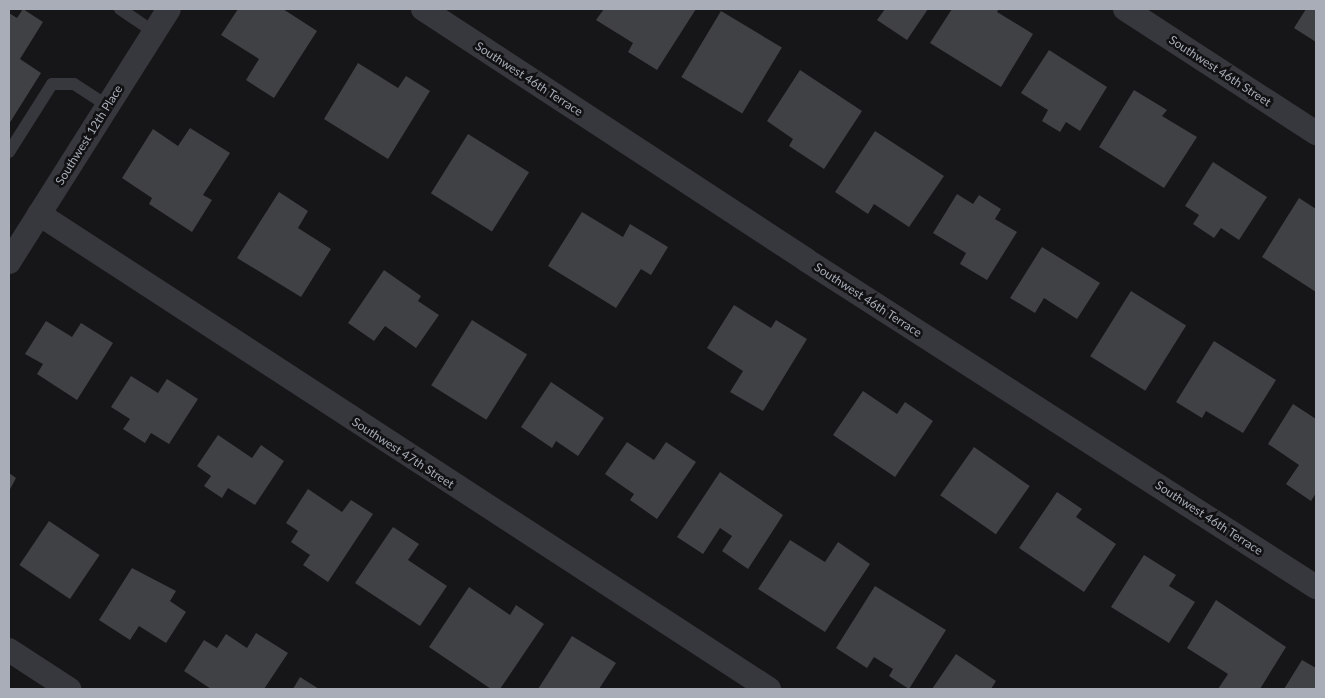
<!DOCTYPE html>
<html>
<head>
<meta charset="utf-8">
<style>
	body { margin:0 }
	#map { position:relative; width:1325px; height:698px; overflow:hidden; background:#161618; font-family:Lato,sans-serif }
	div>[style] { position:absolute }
	.building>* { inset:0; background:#404145; transform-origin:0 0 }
	.lane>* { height:12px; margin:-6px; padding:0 6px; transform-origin:6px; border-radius:6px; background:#37383d }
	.street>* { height:24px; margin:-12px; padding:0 12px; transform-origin:12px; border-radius:12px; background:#37383d }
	span { translate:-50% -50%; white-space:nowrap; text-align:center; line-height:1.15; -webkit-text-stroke:5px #111113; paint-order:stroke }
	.street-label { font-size:12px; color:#a8adb8 }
	.frame { position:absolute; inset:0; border:10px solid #a8adb8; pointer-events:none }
</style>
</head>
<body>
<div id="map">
	<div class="building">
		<i style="clip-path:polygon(23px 9px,43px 22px,20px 59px,41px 73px,9px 124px,9px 13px,17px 18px)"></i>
		<i style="clip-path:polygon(238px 9px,283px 9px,317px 31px,274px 98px,246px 80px,259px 59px,221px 35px)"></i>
		<i style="clip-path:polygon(604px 9px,696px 9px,657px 70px,628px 52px,633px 43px,596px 20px)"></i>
		<i style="clip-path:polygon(885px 9px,928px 9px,907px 40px,877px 20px)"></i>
		<i style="clip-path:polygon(952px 9px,999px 9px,997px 12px,1033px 34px,1001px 87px,930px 43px)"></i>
		<i style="clip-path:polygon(1306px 9px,1316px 9px,1316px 42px,1294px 28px)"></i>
		<i style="left:721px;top:11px;width:71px;height:77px;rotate:31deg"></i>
		<i style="clip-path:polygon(1049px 50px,1107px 87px,1080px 131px,1066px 122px,1060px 132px,1042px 121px,1048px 110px,1021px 93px)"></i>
		<i style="clip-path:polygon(358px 63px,398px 88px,406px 76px,430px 91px,388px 159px,324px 119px)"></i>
		<i style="clip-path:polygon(800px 70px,862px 111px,824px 169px,789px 146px,793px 139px,767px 121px)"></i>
		<i style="clip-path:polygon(1134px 90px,1167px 110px,1162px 116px,1197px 137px,1164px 188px,1099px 147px)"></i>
		<i style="clip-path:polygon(190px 128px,230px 153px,203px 195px,212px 200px,192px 232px,149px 204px,152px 198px,122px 178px,153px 129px,178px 146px)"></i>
		<i style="clip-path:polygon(875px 131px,944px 176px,909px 227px,874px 204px,868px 214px,835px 192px)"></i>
		<i style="left:468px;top:134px;width:72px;height:70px;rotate:32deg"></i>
		<i style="clip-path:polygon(1213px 162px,1267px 197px,1239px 240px,1221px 228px,1214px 238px,1193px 224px,1199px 215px,1185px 206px)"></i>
		<i style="clip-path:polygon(279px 192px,308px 211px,298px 228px,331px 249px,301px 297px,237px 258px)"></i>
		<i style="clip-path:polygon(957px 194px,973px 204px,979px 195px,1001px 209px,995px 219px,1017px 232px,987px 280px,960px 264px,966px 253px,933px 233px)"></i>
		<i style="clip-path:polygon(1299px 198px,1316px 209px,1316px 292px,1262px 257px)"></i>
		<i style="clip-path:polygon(582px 212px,623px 237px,630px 224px,668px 247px,651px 275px,641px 269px,616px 308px,548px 266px)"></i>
		<i style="clip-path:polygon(1042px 247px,1100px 283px,1077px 319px,1044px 298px,1035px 313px,1010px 298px)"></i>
		<i style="clip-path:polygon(384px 270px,421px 296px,418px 301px,439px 315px,416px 348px,385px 326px,374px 341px,348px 323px)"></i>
		<i style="left:1131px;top:291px;width:65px;height:77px;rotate:32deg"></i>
		<i style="clip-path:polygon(734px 305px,771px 328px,776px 320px,807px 339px,763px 411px,730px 392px,743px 371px,707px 348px)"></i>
		<i style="left:472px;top:320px;width:65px;height:77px;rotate:32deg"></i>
		<i style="clip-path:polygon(46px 321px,72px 337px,81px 323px,113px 343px,77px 400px,37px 374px,43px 364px,25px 354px)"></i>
		<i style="clip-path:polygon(1214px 341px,1276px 380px,1243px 433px,1206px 411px,1202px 418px,1176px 402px)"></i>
		<i style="clip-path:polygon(131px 376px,158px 393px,167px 379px,198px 399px,169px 444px,151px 433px,145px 443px,123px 429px,130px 419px,111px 407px)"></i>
		<i style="clip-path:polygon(551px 382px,604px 418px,578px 456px,556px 441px,552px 448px,521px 427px)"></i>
		<i style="clip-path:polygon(863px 391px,897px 414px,905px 402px,933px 421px,895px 477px,833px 435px)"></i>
		<i style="clip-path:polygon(1293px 404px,1316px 419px,1316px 493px,1311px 501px,1286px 484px,1299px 465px,1268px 444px)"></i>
		<i style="clip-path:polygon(218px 435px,252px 458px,261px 445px,284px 461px,255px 505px,228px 488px,222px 498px,204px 486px,211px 476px,197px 466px)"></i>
		<i style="clip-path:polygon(627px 442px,654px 460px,666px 442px,696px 462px,657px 519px,630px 500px,634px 494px,605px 474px)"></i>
		<i style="left:974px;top:447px;width:68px;height:59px;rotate:35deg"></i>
		<i style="clip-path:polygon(720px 472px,783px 515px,748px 569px,722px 551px,732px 536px,720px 528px,703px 554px,677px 537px)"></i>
		<i style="clip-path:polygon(9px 473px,16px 478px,9px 491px)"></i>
		<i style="clip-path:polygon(308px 489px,342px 512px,351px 500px,373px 514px,328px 582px,303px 565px,310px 555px,291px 542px,298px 531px,286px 523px)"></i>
		<i style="clip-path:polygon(1057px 492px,1082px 509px,1076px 517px,1116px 544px,1084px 592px,1019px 548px)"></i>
		<i style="left:49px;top:521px;width:61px;height:53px;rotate:34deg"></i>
		<i style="clip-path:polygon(393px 527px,419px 544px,408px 560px,447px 586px,420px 626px,355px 583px)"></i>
		<i style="clip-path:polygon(790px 540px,825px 562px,838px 542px,870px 564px,825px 632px,758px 589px)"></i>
		<i style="clip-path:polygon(1144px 555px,1176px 575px,1169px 586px,1195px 602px,1169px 643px,1111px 607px)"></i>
		<i style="clip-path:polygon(132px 568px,176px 591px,170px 601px,186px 612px,166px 643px,139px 626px,130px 640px,99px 620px)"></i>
		<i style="clip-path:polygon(875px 586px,946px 630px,909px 689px,889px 676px,893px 669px,874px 657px,867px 668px,836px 648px)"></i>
		<i style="clip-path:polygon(469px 587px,510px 615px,516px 605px,544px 624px,500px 689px,491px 689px,429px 647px)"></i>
		<i style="clip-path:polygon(1216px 600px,1286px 647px,1260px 689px,1218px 689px,1228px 674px,1187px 648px)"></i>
		<i style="clip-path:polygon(256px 633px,288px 653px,264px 689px,211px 689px,184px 671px,204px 640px,217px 648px,226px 634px,247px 648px)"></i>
		<i style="clip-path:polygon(572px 636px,616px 663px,599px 689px,538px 689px)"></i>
		<i style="clip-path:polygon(956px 654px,996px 681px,991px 689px,932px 689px)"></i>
		<i style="clip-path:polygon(1302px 660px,1316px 668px,1316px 689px,1284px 689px)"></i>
		<i style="clip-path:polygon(300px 677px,319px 689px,293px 689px)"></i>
	</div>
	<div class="lane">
		<i style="left:120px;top:9px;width:41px;rotate:34.1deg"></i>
		<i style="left:9px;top:152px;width:80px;rotate:-57.7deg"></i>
		<i style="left:52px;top:84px;width:22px"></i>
		<i style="left:74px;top:84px;width:40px;rotate:32.9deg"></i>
	</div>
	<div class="street">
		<i style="left:423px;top:9px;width:458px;rotate:33.2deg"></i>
		<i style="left:806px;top:260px;width:606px;rotate:32.67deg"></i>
		<i style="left:1125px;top:9px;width:228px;rotate:33deg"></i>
		<i style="left:39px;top:214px;width:871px;rotate:33.05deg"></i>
		<i style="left:9px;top:262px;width:299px;rotate:-57.7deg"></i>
		<i style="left:9px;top:650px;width:72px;rotate:33deg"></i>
	</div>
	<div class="street-label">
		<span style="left:1220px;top:71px;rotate:33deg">Southwest 46th Street</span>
		<span style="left:529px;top:79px;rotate:33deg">Southwest 46th Terrace</span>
		<span style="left:89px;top:135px;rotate:-58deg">Southwest 12th Place</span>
		<span style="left:868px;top:300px;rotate:33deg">Southwest 46th Terrace</span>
		<span style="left:403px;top:453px;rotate:33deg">Southwest 47th Street</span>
		<span style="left:1209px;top:518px;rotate:33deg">Southwest 46th Terrace</span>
	</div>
	<div class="frame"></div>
</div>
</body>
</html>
